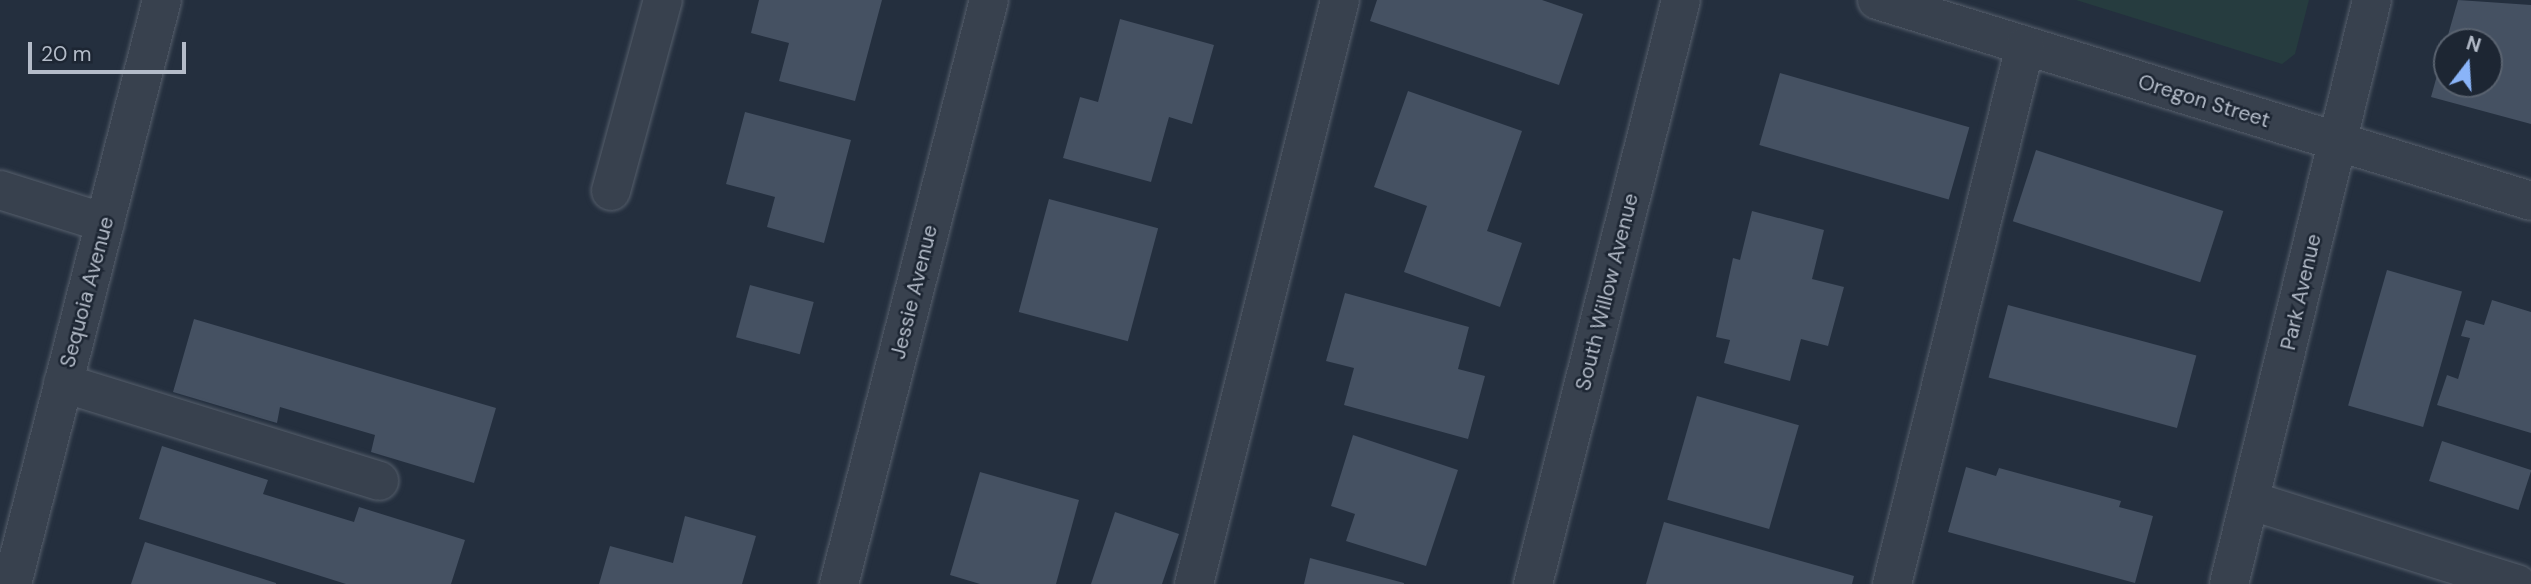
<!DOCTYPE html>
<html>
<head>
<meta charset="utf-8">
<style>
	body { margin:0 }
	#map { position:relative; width:2531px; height:584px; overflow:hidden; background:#242f3e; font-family:"DM Sans",sans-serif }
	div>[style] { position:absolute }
	.green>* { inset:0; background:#263c3f }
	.building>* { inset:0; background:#455162; transform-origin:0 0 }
	.roads { filter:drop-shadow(0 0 2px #565f6c) drop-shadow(0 0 2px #565f6c) }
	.minor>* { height:38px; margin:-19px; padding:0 19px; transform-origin:19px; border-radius:19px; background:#38414e }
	span { translate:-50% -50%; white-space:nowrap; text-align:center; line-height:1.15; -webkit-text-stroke:5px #1d2633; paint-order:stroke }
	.street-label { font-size:21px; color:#b4bcc9 }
	.north { position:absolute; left:2433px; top:28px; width:70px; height:70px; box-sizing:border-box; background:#1d2633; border:2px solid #59626f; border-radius:50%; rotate:17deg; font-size:19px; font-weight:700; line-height:28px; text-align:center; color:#b4bcc9 }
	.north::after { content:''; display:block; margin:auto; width:24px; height:32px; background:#8ab4f8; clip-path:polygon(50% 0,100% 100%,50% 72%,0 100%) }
	.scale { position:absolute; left:28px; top:42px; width:158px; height:32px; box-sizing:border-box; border:4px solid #b4bcc9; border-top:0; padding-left:9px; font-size:21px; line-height:24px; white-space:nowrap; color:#b4bcc9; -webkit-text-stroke:5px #1d2633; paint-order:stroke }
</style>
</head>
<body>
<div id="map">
	<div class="green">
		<i style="clip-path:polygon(2076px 0,2309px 0,2295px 54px,2282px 64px)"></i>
	</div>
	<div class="building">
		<i style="clip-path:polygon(759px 0,882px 0,855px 101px,779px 81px,789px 43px,751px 33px)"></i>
		<i style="clip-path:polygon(1377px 0,1542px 0,1583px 14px,1559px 85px,1370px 21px)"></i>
		<i style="clip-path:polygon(2458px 0,2531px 5px,2531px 124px,2431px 97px,2446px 43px,2447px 84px,2489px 84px,2489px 42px,2446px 42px)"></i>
		<i style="clip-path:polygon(1120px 19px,1214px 45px,1192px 124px,1169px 117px,1151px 182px,1063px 158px,1080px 97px,1098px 102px)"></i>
		<i style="left:1780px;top:73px;width:197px;height:75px;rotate:16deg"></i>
		<i style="clip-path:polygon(1408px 91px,1522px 131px,1487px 231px,1522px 243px,1500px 307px,1404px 272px,1427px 206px,1374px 187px)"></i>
		<i style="clip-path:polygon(745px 112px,851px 140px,824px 243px,767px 227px,775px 197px,726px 184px)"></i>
		<i style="left:2036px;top:150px;width:197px;height:75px;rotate:18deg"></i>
		<i style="left:1049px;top:199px;width:113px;height:117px;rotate:15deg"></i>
		<i style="clip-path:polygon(1752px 211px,1824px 230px,1812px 279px,1844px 287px,1828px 346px,1801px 339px,1790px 381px,1724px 363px,1730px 340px,1716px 337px,1733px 258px,1740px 260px)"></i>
		<i style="left:2387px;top:270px;width:78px;height:141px;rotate:16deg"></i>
		<i style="left:750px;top:285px;width:66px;height:54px;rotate:15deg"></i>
		<i style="clip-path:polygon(1345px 293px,1469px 327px,1458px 369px,1485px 376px,1468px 439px,1344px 405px,1354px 368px,1326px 361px)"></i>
		<i style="clip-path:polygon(2492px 300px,2531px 312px,2531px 433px,2437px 405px,2447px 375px,2458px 379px,2470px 338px,2461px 336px,2466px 320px,2484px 325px)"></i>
		<i style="left:2008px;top:305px;width:195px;height:75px;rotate:15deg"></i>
		<i style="clip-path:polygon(194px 319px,496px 408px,474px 483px,371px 452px,375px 435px,280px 407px,277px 423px,173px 392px)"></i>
		<i style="left:1697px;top:396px;width:106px;height:108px;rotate:16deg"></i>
		<i style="clip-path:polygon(1353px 435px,1458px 470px,1426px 566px,1346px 541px,1355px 514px,1331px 506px)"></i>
		<i style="left:2442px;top:441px;width:94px;height:42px;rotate:18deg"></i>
		<i style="clip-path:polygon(162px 446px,268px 480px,263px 494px,354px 522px,359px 507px,465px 540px,451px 584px,346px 584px,139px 519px)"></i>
		<i style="clip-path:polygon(1966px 467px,1996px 476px,1999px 468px,2121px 501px,2119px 507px,2153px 516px,2135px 583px,1948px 532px)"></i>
		<i style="clip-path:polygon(980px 472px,1079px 500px,1056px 584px,980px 584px,950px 575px)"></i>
		<i style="clip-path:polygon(1115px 512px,1179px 534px,1162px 584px,1091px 584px)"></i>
		<i style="clip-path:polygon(685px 516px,756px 536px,742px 584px,599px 584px,610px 546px,673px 563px)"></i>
		<i style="clip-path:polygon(1664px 522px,1854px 576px,1852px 584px,1646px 584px)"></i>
		<i style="clip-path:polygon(145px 542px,276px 583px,276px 584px,131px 584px)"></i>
		<i style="clip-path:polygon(1310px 558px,1404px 583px,1404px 584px,1304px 584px)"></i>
	</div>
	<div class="roads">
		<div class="minor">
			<i style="left:1877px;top:0;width:684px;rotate:17.08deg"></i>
			<i style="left:0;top:190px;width:110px;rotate:17.4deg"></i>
			<i style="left:611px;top:191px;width:198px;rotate:-74.8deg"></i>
			<i style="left:63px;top:383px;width:331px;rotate:17.2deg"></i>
			<i style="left:2252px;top:501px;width:278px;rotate:17.4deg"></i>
			<i style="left:12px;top:584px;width:603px;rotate:-75.6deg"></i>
			<i style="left:839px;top:584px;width:603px;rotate:-75.6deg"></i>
			<i style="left:1194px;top:584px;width:602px;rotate:-75.96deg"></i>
			<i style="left:1533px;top:584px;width:602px;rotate:-75.78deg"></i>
			<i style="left:1892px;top:584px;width:554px;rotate:-76.11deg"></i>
			<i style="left:2229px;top:584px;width:601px;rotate:-76.24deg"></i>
		</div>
	</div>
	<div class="street-label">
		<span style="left:2204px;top:101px;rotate:17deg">Oregon Street</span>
		<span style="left:87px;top:292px;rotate:-75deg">Sequoia Avenue</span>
		<span style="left:914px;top:292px;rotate:-76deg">Jessie Avenue</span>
		<span style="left:1607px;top:292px;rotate:-76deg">South Willow Avenue</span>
		<span style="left:2301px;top:292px;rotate:-77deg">Park Avenue</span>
	</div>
	<div class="north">N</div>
	<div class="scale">20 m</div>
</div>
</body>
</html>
